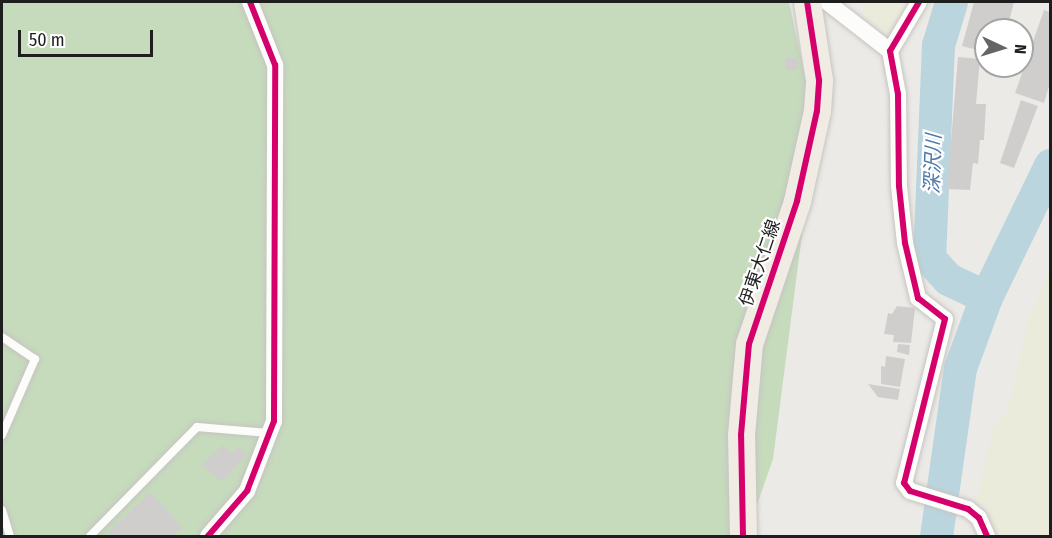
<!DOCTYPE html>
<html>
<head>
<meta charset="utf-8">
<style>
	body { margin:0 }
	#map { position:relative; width:1052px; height:538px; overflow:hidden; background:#eceae6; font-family:"Fira Sans Condensed","Noto Sans JP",sans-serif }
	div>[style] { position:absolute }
	.farmland>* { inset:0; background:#eaebda }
	.forest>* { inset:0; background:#c6dabc }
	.river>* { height:33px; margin:-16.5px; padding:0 16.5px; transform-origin:16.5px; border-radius:16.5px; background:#bbd5de }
	.building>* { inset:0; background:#d0cecc; transform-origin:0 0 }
	.roads { filter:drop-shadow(0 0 2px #c5c4c2) drop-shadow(0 0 2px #c5c4c2) }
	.service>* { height:8px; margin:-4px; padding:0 4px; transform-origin:4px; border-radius:4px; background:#fcfcfb }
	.minor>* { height:16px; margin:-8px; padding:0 8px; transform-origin:8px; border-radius:8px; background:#fcfcfb }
	.primary>* { height:27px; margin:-13.5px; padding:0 13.5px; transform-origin:13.5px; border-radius:13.5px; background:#f0ece4 }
	.cycleway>* { height:6px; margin:-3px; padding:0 3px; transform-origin:3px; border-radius:3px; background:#d6006c }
	span { translate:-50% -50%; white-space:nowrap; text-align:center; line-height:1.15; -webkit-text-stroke:4.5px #fff; paint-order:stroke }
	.street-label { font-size:18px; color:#1e1e1e }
	.water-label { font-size:20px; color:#4e78a9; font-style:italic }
	.frame { position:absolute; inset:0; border:3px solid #1e1e1e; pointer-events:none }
	.north { position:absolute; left:974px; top:18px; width:60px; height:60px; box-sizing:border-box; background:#fff; border:2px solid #a5a5a5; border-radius:50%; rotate:94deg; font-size:16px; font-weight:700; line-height:24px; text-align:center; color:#1e1e1e }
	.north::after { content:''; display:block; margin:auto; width:21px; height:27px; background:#666564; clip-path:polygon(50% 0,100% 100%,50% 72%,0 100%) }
	.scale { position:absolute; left:18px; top:30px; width:135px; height:27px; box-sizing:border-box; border:3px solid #1e1e1e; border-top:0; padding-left:8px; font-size:18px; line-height:21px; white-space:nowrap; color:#1e1e1e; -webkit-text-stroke:4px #fff; paint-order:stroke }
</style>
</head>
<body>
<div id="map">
	<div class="farmland">
		<i style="clip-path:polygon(861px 2px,904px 2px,892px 29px,886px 32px,868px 21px)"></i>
		<i style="clip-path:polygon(1050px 270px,1050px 536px,997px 536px,986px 507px,976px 501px,995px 423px,1008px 410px,1028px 321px)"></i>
	</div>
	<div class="forest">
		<i style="clip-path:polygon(2px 2px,789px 2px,816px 126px,773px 459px,746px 536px,2px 536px)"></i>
	</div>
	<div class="river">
		<i style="left:951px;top:2px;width:45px;rotate:106.8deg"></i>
		<i style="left:938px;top:45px;width:213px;rotate:92.4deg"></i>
		<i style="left:929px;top:258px;width:28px;rotate:48deg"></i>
		<i style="left:948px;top:279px;width:42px;rotate:25.3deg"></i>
		<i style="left:936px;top:536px;width:170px;rotate:-81.9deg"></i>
		<i style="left:960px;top:368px;width:76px;rotate:-69.9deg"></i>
		<i style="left:986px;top:297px;width:147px;rotate:-64.1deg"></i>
	</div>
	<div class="building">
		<i style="clip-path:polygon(974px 2px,1014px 2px,1007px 30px,986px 30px,986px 52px,962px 46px)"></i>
		<i style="clip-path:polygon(1044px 10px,1050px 12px,1050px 83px,1044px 103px,1015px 93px)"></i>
		<i style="clip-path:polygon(958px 57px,980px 59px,976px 104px,986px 104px,984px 140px,980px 140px,978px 164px,973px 163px,970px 190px,947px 189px)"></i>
		<i style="left:785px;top:58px;width:12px;height:12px"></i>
		<i style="clip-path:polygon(1021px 100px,1038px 106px,1014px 168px,1000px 163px)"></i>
		<i style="clip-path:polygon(897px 306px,915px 308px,911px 343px,893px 342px,894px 335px,884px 334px,888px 313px,892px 314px)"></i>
		<i style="clip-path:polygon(898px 344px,910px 345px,909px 355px,897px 352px)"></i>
		<i style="clip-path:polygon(886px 356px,905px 359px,900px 387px,881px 384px,881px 366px,885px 367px)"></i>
		<i style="clip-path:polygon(868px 384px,900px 389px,898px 400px,878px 397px)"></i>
		<i style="clip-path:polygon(223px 445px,232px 453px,239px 447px,247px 455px,222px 482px,201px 465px)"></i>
		<i style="clip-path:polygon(150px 492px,183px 528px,174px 536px,105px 536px)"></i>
	</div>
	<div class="roads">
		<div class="service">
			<i style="left:2px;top:337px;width:40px;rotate:34deg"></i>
			<i style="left:35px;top:359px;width:83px;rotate:113.5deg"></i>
			<i style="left:2px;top:510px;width:27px;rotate:73deg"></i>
			<i style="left:90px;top:536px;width:153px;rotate:-45.5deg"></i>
			<i style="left:197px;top:427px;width:72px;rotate:4.8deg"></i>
		</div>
		<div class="minor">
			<i style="left:827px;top:2px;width:80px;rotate:37.9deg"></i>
			<i style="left:919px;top:2px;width:57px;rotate:120.6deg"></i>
			<i style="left:890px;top:51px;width:44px;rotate:79.5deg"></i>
			<i style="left:898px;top:94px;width:92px;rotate:89.4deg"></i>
			<i style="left:899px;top:186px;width:57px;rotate:84deg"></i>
			<i style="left:905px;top:243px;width:57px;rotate:76.7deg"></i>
			<i style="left:918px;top:298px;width:34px;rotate:38deg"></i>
			<i style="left:945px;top:319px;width:169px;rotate:104deg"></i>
			<i style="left:904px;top:483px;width:10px;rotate:53deg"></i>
			<i style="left:910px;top:491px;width:61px;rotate:17.2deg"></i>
			<i style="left:968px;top:509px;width:14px;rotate:39deg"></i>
			<i style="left:979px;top:518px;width:20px;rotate:66deg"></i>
			<i style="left:208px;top:536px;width:60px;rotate:-49.1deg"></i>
			<i style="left:247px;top:491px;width:75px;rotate:-68.9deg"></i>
			<i style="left:274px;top:421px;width:356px;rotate:-89.8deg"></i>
			<i style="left:275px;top:65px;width:68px;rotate:-111.6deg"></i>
		</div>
		<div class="primary">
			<i style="left:743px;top:536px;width:101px;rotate:-91.1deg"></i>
			<i style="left:741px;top:435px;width:91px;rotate:-85deg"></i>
			<i style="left:749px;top:344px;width:151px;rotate:-71.4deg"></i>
			<i style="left:797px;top:201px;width:92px;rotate:-77.5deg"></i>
			<i style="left:817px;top:111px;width:31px;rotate:-86deg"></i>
			<i style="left:819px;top:80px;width:79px;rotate:-98.7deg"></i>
		</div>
	</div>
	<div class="cycleway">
		<i style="left:919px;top:2px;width:57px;rotate:120.6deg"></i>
		<i style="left:890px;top:51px;width:44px;rotate:79.5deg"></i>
		<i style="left:898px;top:94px;width:92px;rotate:89.4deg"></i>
		<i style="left:899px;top:186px;width:57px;rotate:84deg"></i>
		<i style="left:905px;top:243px;width:57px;rotate:76.7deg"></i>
		<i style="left:918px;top:298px;width:34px;rotate:38deg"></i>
		<i style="left:945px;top:319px;width:169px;rotate:104deg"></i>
		<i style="left:904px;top:483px;width:10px;rotate:53deg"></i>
		<i style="left:910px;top:491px;width:61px;rotate:17.2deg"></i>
		<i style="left:968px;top:509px;width:14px;rotate:39deg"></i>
		<i style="left:979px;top:518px;width:20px;rotate:66deg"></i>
		<i style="left:208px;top:536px;width:60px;rotate:-49.1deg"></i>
		<i style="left:247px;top:491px;width:75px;rotate:-68.9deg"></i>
		<i style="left:274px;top:421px;width:356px;rotate:-89.8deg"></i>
		<i style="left:275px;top:65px;width:68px;rotate:-111.6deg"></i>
		<i style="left:743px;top:536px;width:101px;rotate:-91.1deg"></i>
		<i style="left:741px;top:435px;width:91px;rotate:-85deg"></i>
		<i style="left:749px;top:344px;width:151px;rotate:-71.4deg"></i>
		<i style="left:797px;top:201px;width:92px;rotate:-77.5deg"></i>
		<i style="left:817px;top:111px;width:31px;rotate:-86deg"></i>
		<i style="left:819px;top:80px;width:79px;rotate:-98.7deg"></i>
	</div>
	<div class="street-label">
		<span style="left:760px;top:263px;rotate:-71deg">伊東大仁線</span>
	</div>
	<div class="water-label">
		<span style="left:933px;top:164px;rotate:-88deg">深沢川</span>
	</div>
	<div class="frame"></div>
	<div class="north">N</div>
	<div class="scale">50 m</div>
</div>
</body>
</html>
